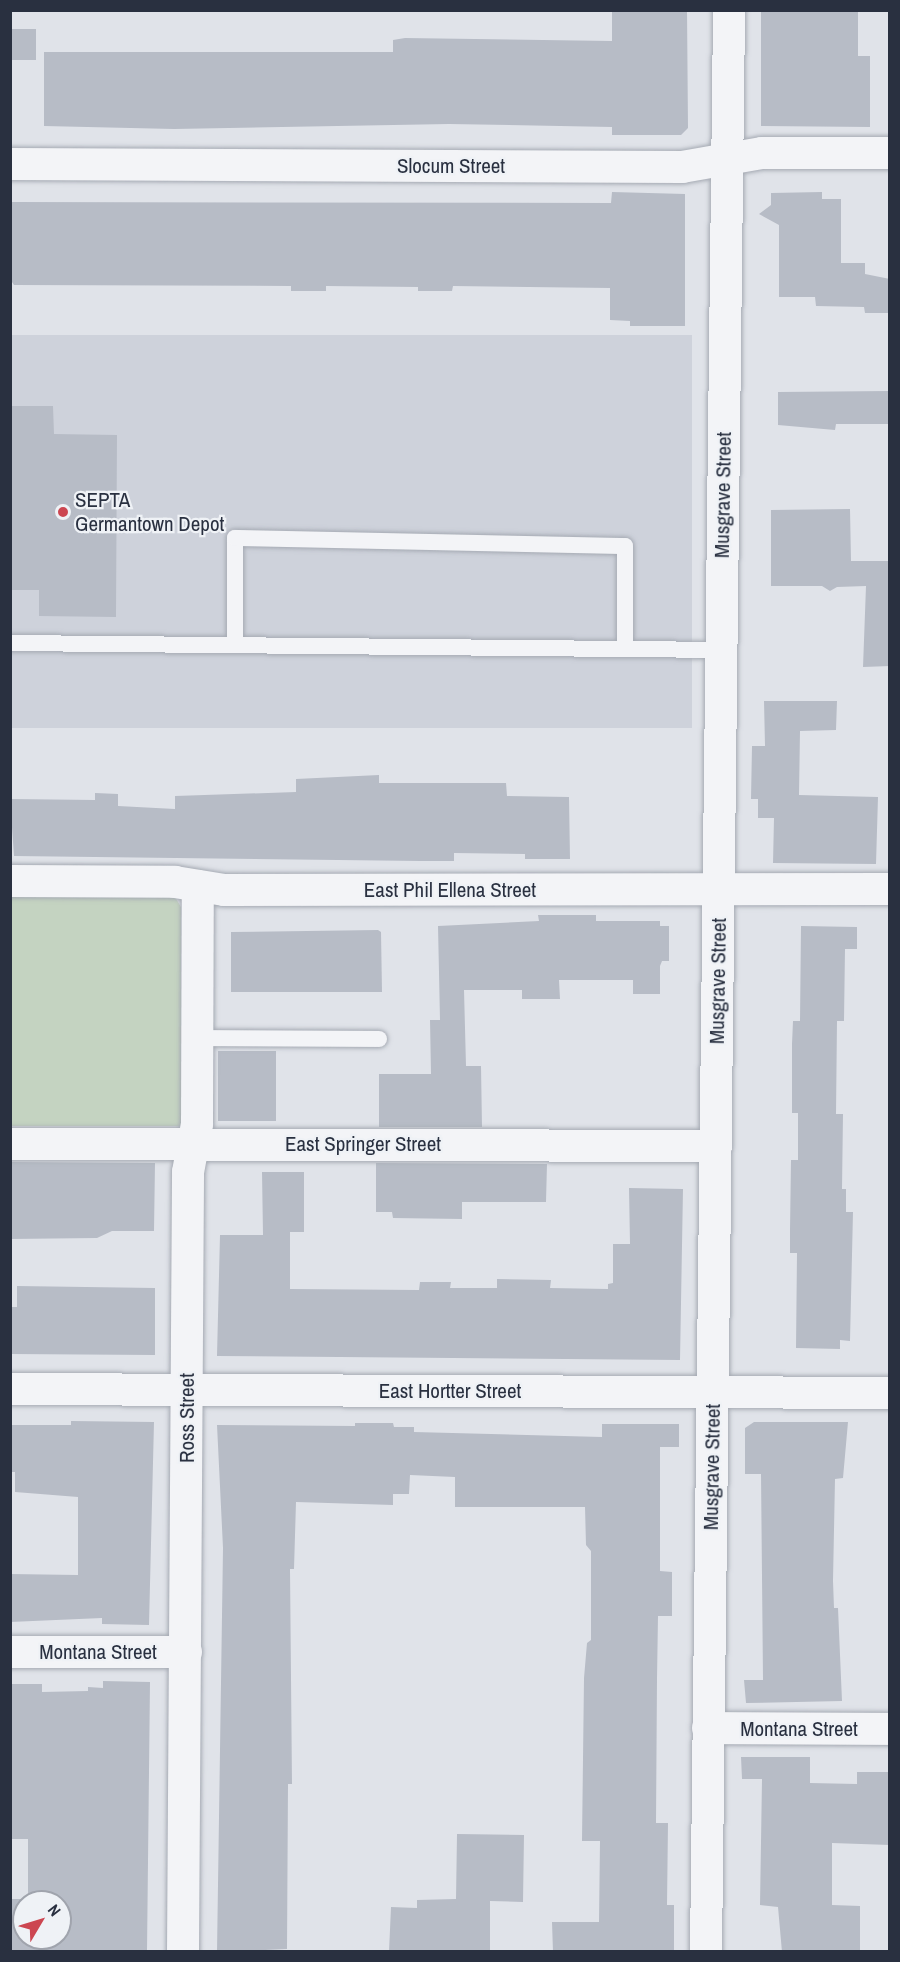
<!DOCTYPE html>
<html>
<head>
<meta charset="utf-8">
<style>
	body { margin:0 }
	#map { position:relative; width:900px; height:1962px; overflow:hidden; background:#e0e3e9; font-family:"Archivo Narrow",sans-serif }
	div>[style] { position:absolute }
	.built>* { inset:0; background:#ced2db; transform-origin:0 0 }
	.green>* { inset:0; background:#c4d3c1 }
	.building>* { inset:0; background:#b7bcc6; transform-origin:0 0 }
	.roads { filter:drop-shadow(0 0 2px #a5aab3) drop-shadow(0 0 2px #a5aab3) }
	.service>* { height:16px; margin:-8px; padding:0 8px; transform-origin:8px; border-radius:8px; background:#f3f4f7 }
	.minor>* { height:32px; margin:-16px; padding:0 16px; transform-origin:16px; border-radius:16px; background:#f3f4f7 }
	.dots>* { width:16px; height:16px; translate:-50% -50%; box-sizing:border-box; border:3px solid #eff2f6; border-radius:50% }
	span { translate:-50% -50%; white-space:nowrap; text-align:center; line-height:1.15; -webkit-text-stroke:4.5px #eff2f6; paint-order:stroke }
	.street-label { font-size:21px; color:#293040 }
	.poi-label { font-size:21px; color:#293040 }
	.left { translate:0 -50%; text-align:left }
	.frame { position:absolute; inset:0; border:12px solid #293040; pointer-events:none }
	.north { position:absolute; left:12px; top:1890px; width:60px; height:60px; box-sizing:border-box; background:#eff2f6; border:2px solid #a0a4ad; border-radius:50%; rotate:52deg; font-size:16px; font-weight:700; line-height:24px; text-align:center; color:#293040 }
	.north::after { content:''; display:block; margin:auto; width:21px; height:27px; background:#cc4651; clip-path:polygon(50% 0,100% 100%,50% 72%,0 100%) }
</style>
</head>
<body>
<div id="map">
	<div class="built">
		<i style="left:11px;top:335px;width:681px;height:393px"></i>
	</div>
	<div class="green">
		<i style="clip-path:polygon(11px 896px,175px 897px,181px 907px,181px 1126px,11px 1126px)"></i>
	</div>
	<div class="building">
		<i style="clip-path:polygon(612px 10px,687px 10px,688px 128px,681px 135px,612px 135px,612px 127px,449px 124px,174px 129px,44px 126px,44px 52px,393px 52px,393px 40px,405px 38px,612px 41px)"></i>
		<i style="clip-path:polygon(761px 10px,858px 10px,858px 56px,870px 56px,870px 127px,761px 126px)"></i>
		<i style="left:10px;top:29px;width:26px;height:31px"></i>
		<i style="clip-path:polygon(612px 192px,685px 194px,685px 326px,630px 326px,630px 321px,610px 320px,610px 288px,453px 286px,452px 291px,418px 291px,418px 287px,326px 286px,326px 291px,291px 291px,291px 286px,14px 285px,10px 279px,10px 202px,611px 203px)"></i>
		<i style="clip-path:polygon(822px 192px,822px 199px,841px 199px,841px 263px,865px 263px,865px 274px,890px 279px,890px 313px,865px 313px,864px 307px,816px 306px,815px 297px,779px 297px,779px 225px,759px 214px,771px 205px,771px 193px)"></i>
		<i style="clip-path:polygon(890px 391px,890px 424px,836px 424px,835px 430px,778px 425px,778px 392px)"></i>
		<i style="clip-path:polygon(10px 406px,53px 406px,54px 434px,117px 435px,116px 617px,39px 616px,39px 590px,10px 590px)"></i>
		<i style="clip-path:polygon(850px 509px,851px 561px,889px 561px,890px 666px,863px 667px,866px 586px,837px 587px,830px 591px,822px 586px,771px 586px,771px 510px)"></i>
		<i style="clip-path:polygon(764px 701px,837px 701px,836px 730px,800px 731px,799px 795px,878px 797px,876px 864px,773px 863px,774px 818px,758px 818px,758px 799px,751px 799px,752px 746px,765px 746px)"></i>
		<i style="clip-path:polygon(379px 775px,379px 783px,506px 783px,507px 796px,569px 797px,570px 859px,525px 859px,525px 854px,454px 853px,454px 861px,421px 861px,14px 856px,10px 799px,95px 800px,95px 793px,118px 794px,118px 806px,175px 809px,175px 796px,296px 792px,296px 779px)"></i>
		<i style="clip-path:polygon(538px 915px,596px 915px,596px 921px,660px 921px,660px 926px,669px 926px,669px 961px,662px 961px,660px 966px,660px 994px,633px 994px,633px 980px,559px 980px,560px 999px,522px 999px,522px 990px,464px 990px,466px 1066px,481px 1066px,482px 1127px,379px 1127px,379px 1074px,431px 1074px,430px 1020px,440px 1020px,438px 926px,539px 921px)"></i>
		<i style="clip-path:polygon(801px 926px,857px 927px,857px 949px,845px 949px,844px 1021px,837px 1021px,836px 1114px,843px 1114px,842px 1189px,846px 1189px,846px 1212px,853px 1212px,850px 1341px,840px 1340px,840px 1349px,796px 1348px,797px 1253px,790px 1253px,790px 1230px,791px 1160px,798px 1160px,798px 1113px,792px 1113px,792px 1044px,793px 1021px,800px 1021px)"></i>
		<i style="clip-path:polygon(231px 932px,378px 930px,381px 932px,382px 992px,231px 992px)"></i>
		<i style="left:218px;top:1051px;width:58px;height:70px"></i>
		<i style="clip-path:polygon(10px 1162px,155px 1163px,154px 1231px,112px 1231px,97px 1238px,10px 1239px)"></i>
		<i style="clip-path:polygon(376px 1163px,547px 1164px,546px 1202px,462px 1202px,462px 1219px,393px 1218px,392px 1212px,376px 1212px)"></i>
		<i style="clip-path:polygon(262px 1172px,304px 1172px,304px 1232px,290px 1232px,290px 1289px,419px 1290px,420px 1282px,451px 1282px,450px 1288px,497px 1288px,497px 1279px,551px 1280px,550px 1288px,608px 1289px,608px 1284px,613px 1283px,613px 1244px,630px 1244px,629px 1188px,683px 1189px,680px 1360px,217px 1356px,220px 1235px,263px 1235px)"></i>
		<i style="clip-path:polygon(17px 1286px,155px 1288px,155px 1355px,10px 1354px,10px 1307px,17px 1307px)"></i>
		<i style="clip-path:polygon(71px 1421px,154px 1422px,149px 1625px,102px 1624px,102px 1618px,10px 1622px,10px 1574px,78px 1575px,78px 1497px,15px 1492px,15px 1472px,10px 1472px,10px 1425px,71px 1425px)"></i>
		<i style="clip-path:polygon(754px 1422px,848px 1422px,843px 1478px,835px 1479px,833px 1581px,834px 1608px,838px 1608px,842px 1701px,746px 1703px,744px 1680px,763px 1680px,761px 1474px,745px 1474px,745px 1428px)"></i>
		<i style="clip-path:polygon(355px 1423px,393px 1423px,394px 1427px,414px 1427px,414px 1432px,602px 1437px,602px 1424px,679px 1424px,679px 1447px,660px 1447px,660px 1571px,672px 1572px,672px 1616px,658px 1616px,657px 1679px,656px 1823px,668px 1823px,667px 1905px,674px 1905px,674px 1952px,553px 1952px,552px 1922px,599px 1922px,600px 1841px,582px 1841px,584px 1678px,587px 1643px,591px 1640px,591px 1551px,586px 1545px,585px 1507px,455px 1507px,455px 1477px,410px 1475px,409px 1494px,393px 1494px,393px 1505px,296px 1502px,294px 1569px,290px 1569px,292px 1784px,288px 1784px,287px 1949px,217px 1952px,223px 1548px,217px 1425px,355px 1426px)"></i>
		<i style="clip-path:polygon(evenodd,103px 1681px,150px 1682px,147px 1952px,10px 1952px,10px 1899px,28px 1899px,28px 1839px,10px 1839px,10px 1684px,42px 1684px,42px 1692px,88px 1691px,88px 1687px,103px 1688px,103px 1681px,24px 1902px,60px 1902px,60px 1938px,24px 1938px,24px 1902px)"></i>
		<i style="clip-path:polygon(741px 1757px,810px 1757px,810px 1783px,857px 1784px,857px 1772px,890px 1772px,890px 1845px,832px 1843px,832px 1905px,860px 1906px,860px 1952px,782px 1952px,778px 1907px,760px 1905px,762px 1779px,742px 1779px)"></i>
		<i style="clip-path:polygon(457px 1834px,524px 1835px,523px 1902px,490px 1901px,490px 1952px,389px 1952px,391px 1907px,417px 1908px,417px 1900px,456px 1899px)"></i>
	</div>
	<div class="roads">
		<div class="service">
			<i style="left:10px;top:643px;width:711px;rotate:0.56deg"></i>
			<i style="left:235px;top:645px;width:107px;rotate:-90deg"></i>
			<i style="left:235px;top:538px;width:390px;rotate:1.2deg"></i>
			<i style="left:625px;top:546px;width:103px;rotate:90deg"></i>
			<i style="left:196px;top:1038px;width:183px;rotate:0.3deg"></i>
		</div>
		<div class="minor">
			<i style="left:10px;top:164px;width:672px;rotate:0.26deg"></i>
			<i style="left:682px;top:167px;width:81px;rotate:-9.9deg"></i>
			<i style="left:762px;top:153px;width:128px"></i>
			<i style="left:10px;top:881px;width:165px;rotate:0.3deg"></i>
			<i style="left:175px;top:882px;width:50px;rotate:9.3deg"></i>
			<i style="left:224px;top:890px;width:666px;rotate:-0.09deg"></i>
			<i style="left:10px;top:1144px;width:706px;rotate:0.16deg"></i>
			<i style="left:10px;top:1389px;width:880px;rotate:0.26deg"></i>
			<i style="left:10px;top:1652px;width:176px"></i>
			<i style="left:708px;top:1728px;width:182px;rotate:0.3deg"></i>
			<i style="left:183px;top:1952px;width:780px;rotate:-89.63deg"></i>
			<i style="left:188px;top:1172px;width:49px;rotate:-79.4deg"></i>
			<i style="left:197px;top:1124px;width:238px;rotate:-89.8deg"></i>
			<i style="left:706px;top:1952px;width:1942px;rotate:-89.32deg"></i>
		</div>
	</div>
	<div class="dots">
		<i style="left:63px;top:512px;background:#cc4651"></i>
	</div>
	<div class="street-label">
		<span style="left:451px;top:166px">Slocum Street</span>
		<span style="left:723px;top:495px;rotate:-89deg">Musgrave Street</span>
		<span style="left:450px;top:890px">East Phil Ellena Street</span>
		<span style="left:718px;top:981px;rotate:-89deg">Musgrave Street</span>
		<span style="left:363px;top:1144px">East Springer Street</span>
		<span style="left:450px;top:1391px">East Hortter Street</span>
		<span style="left:187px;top:1418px;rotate:-90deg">Ross Street</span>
		<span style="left:712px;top:1467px;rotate:-89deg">Musgrave Street</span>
		<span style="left:98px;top:1652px">Montana Street</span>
		<span style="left:799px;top:1729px">Montana Street</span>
	</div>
	<div class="poi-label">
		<span class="left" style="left:75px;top:512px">SEPTA<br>Germantown Depot</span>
	</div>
	<div class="frame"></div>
	<div class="north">N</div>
</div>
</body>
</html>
